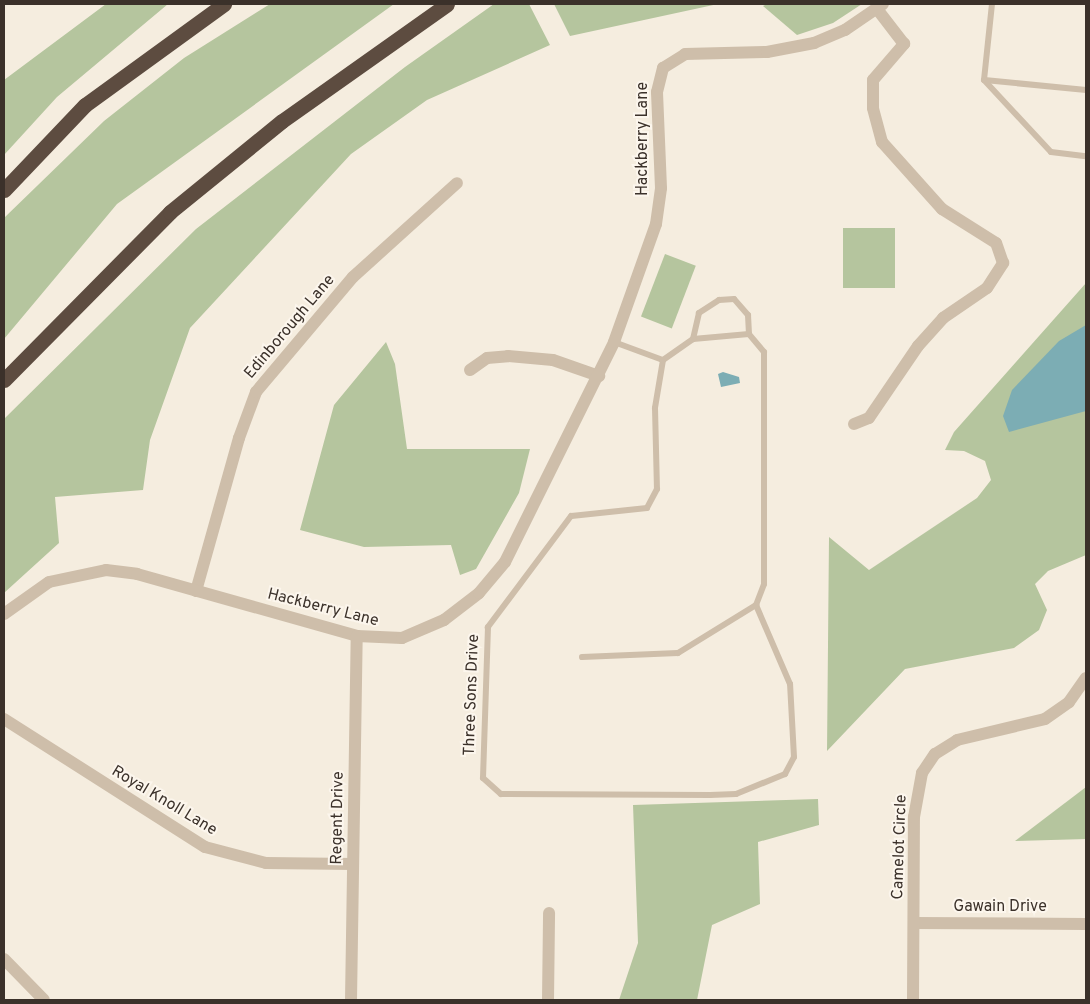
<!DOCTYPE html>
<html>
<head>
<meta charset="utf-8">
<style>
	body { margin:0 }
	#map { position:relative; width:1090px; height:1004px; overflow:hidden; background:#f5eddf; font-family:Overpass,sans-serif }
	div>[style] { position:absolute }
	.green>* { inset:0; background:#b5c59e; transform-origin:0 0 }
	.water>* { inset:0; background:#7cadb4 }
	.lane>* { height:6px; margin:-3px; padding:0 3px; transform-origin:3px; border-radius:3px; background:#cebeaa }
	.street>* { height:12px; margin:-6px; padding:0 6px; transform-origin:6px; border-radius:6px; background:#cebeaa }
	.highway>* { height:15px; margin:-7.5px; padding:0 7.5px; transform-origin:7.5px; border-radius:7.5px; background:#5d4c40 }
	span { translate:-50% -50%; white-space:nowrap; text-align:center; line-height:1.15; -webkit-text-stroke:4px #fcf6ed; paint-order:stroke }
	.street-label { font-size:16px; color:#3b312a }
	.frame { position:absolute; inset:0; border:5px solid #3b312a; pointer-events:none }
</style>
</head>
<body>
<div id="map">
	<div class="green">
		<i style="clip-path:polygon(106px 4px,168px 4px,57px 97px,4px 155px,4px 80px)"></i>
		<i style="clip-path:polygon(270px 4px,394px 4px,117px 204px,4px 339px,4px 218px,104px 121px,184px 58px)"></i>
		<i style="clip-path:polygon(494px 4px,529px 4px,550px 45px,427px 100px,351px 154px,190px 328px,150px 440px,143px 490px,55px 497px,59px 543px,4px 593px,4px 419px,196px 229px,405px 67px)"></i>
		<i style="clip-path:polygon(554px 4px,718px 4px,570px 36px)"></i>
		<i style="clip-path:polygon(767px 4px,862px 4px,833px 23px,797px 35px,763px 6px)"></i>
		<i style="left:843px;top:228px;width:52px;height:60px"></i>
		<i style="left:665px;top:254px;width:33px;height:67px;rotate:21deg"></i>
		<i style="clip-path:polygon(1086px 283px,1086px 555px,1048px 571px,1035px 584px,1047px 610px,1039px 630px,1014px 648px,905px 669px,827px 751px,829px 537px,869px 570px,977px 498px,991px 480px,985px 461px,964px 451px,945px 450px,954px 432px)"></i>
		<i style="clip-path:polygon(386px 342px,395px 364px,407px 449px,530px 449px,519px 493px,476px 569px,460px 575px,451px 545px,364px 547px,300px 530px,334px 405px)"></i>
		<i style="clip-path:polygon(1086px 787px,1086px 839px,1015px 841px)"></i>
		<i style="clip-path:polygon(818px 799px,819px 825px,758px 842px,760px 904px,712px 925px,697px 1000px,619px 1000px,638px 943px,633px 805px)"></i>
	</div>
	<div class="water">
		<i style="clip-path:polygon(1086px 325px,1086px 411px,1009px 432px,1003px 416px,1012px 390px,1059px 341px)"></i>
		<i style="clip-path:polygon(723px 372px,739px 377px,740px 383px,721px 387px,718px 374px)"></i>
	</div>
	<div class="lane">
		<i style="left:984px;top:80px;width:76px;rotate:-84deg"></i>
		<i style="left:1086px;top:90px;width:102px;rotate:-174.4deg"></i>
		<i style="left:984px;top:80px;width:98px;rotate:47.1deg"></i>
		<i style="left:1051px;top:152px;width:35px;rotate:7deg"></i>
		<i style="left:693px;top:339px;width:56px;rotate:-5.1deg"></i>
		<i style="left:614px;top:342px;width:52px;rotate:20.2deg"></i>
		<i style="left:663px;top:360px;width:49px;rotate:99.5deg"></i>
		<i style="left:655px;top:408px;width:81px;rotate:88.6deg"></i>
		<i style="left:657px;top:489px;width:21px;rotate:118deg"></i>
		<i style="left:647px;top:508px;width:76px;rotate:174deg"></i>
		<i style="left:571px;top:516px;width:139px;rotate:126.8deg"></i>
		<i style="left:488px;top:627px;width:151px;rotate:91.9deg"></i>
		<i style="left:483px;top:778px;width:24px;rotate:42deg"></i>
		<i style="left:501px;top:794px;width:209px;rotate:0.3deg"></i>
		<i style="left:710px;top:795px;width:26px;rotate:-2deg"></i>
		<i style="left:736px;top:794px;width:53px;rotate:-22.2deg"></i>
		<i style="left:785px;top:774px;width:19px;rotate:-62deg"></i>
		<i style="left:794px;top:757px;width:73px;rotate:-93.1deg"></i>
		<i style="left:790px;top:684px;width:86px;rotate:-113.3deg"></i>
		<i style="left:582px;top:657px;width:96px;rotate:-2.4deg"></i>
		<i style="left:678px;top:653px;width:92px;rotate:-31.6deg"></i>
		<i style="left:756px;top:605px;width:22px;rotate:-69deg"></i>
		<i style="left:764px;top:584px;width:232px;rotate:-90deg"></i>
		<i style="left:764px;top:352px;width:23px;rotate:-130deg"></i>
		<i style="left:749px;top:334px;width:19px;rotate:-93deg"></i>
		<i style="left:748px;top:315px;width:21px;rotate:-131deg"></i>
		<i style="left:734px;top:299px;width:15px;rotate:176deg"></i>
		<i style="left:719px;top:300px;width:24px;rotate:147deg"></i>
		<i style="left:699px;top:313px;width:27px;rotate:103deg"></i>
		<i style="left:693px;top:339px;width:37px;rotate:145deg"></i>
	</div>
	<div class="street">
		<i style="left:470px;top:370px;width:21px;rotate:-35deg"></i>
		<i style="left:487px;top:358px;width:21px;rotate:-5deg"></i>
		<i style="left:508px;top:356px;width:45px;rotate:5.1deg"></i>
		<i style="left:553px;top:360px;width:49px;rotate:19.2deg"></i>
		<i style="left:854px;top:424px;width:16px;rotate:-22deg"></i>
		<i style="left:869px;top:418px;width:87px;rotate:-55.8deg"></i>
		<i style="left:918px;top:346px;width:38px;rotate:-48deg"></i>
		<i style="left:943px;top:318px;width:53px;rotate:-34.3deg"></i>
		<i style="left:987px;top:288px;width:30px;rotate:-57deg"></i>
		<i style="left:1003px;top:263px;width:21px;rotate:-109deg"></i>
		<i style="left:996px;top:243px;width:64px;rotate:-147.8deg"></i>
		<i style="left:942px;top:209px;width:90px;rotate:-131.8deg"></i>
		<i style="left:882px;top:142px;width:35px;rotate:-105deg"></i>
		<i style="left:873px;top:108px;width:28px;rotate:-90deg"></i>
		<i style="left:873px;top:80px;width:48px;rotate:-49.3deg"></i>
		<i style="left:904px;top:44px;width:44px;rotate:-127.6deg"></i>
		<i style="left:196px;top:591px;width:159px;rotate:-74.3deg"></i>
		<i style="left:239px;top:438px;width:49px;rotate:-69.7deg"></i>
		<i style="left:256px;top:392px;width:150px;rotate:-49.9deg"></i>
		<i style="left:353px;top:277px;width:140px;rotate:-42.1deg"></i>
		<i style="left:4px;top:614px;width:55px;rotate:-35.4deg"></i>
		<i style="left:49px;top:582px;width:58px;rotate:-11.9deg"></i>
		<i style="left:106px;top:570px;width:31px;rotate:7deg"></i>
		<i style="left:137px;top:574px;width:229px;rotate:15.7deg"></i>
		<i style="left:357px;top:636px;width:45px;rotate:2.5deg"></i>
		<i style="left:402px;top:638px;width:46px;rotate:-23.2deg"></i>
		<i style="left:444px;top:620px;width:44px;rotate:-37.6deg"></i>
		<i style="left:479px;top:593px;width:40px;rotate:-50deg"></i>
		<i style="left:505px;top:562px;width:246px;rotate:-63.6deg"></i>
		<i style="left:614px;top:342px;width:125px;rotate:-70.4deg"></i>
		<i style="left:656px;top:224px;width:36px;rotate:-82deg"></i>
		<i style="left:661px;top:188px;width:96px;rotate:-92.4deg"></i>
		<i style="left:657px;top:92px;width:25px;rotate:-76deg"></i>
		<i style="left:663px;top:68px;width:26px;rotate:-32deg"></i>
		<i style="left:685px;top:54px;width:82px;rotate:-1.4deg"></i>
		<i style="left:767px;top:52px;width:48px;rotate:-10.8deg"></i>
		<i style="left:814px;top:43px;width:34px;rotate:-23deg"></i>
		<i style="left:845px;top:30px;width:46px;rotate:-34.4deg"></i>
		<i style="left:4px;top:719px;width:238px;rotate:32.5deg"></i>
		<i style="left:205px;top:847px;width:63px;rotate:14.7deg"></i>
		<i style="left:266px;top:863px;width:87px;rotate:0.7deg"></i>
		<i style="left:914px;top:923px;width:172px;rotate:0.3deg"></i>
		<i style="left:4px;top:959px;width:57px;rotate:45.7deg"></i>
		<i style="left:351px;top:1000px;width:364px;rotate:-89.1deg"></i>
		<i style="left:548px;top:1000px;width:87px;rotate:-89.3deg"></i>
		<i style="left:913px;top:1000px;width:183px;rotate:-89.7deg"></i>
		<i style="left:914px;top:817px;width:45px;rotate:-79.7deg"></i>
		<i style="left:922px;top:773px;width:23px;rotate:-56deg"></i>
		<i style="left:935px;top:754px;width:26px;rotate:-32deg"></i>
		<i style="left:957px;top:740px;width:90px;rotate:-13.4deg"></i>
		<i style="left:1045px;top:719px;width:29px;rotate:-35deg"></i>
		<i style="left:1069px;top:702px;width:29px;rotate:-55deg"></i>
	</div>
	<div class="highway">
		<i style="left:4px;top:190px;width:117px;rotate:-46.4deg"></i>
		<i style="left:85px;top:105px;width:172px;rotate:-36deg"></i>
		<i style="left:4px;top:380px;width:236px;rotate:-45.3deg"></i>
		<i style="left:170px;top:212px;width:144px;rotate:-39.1deg"></i>
		<i style="left:282px;top:121px;width:202px;rotate:-35.3deg"></i>
	</div>
	<div class="street-label">
		<span style="left:643px;top:139px;rotate:-90deg">Hackberry Lane</span>
		<span style="left:290px;top:327px;rotate:-50deg">Edinborough Lane</span>
		<span style="left:323px;top:608px;rotate:14deg">Hackberry Lane</span>
		<span style="left:472px;top:695px;rotate:-88deg">Three Sons Drive</span>
		<span style="left:164px;top:801px;rotate:31deg">Royal Knoll Lane</span>
		<span style="left:338px;top:818px;rotate:-89deg">Regent Drive</span>
		<span style="left:900px;top:847px;rotate:-88deg">Camelot Circle</span>
		<span style="left:1000px;top:907px">Gawain Drive</span>
	</div>
	<div class="frame"></div>
</div>
</body>
</html>
